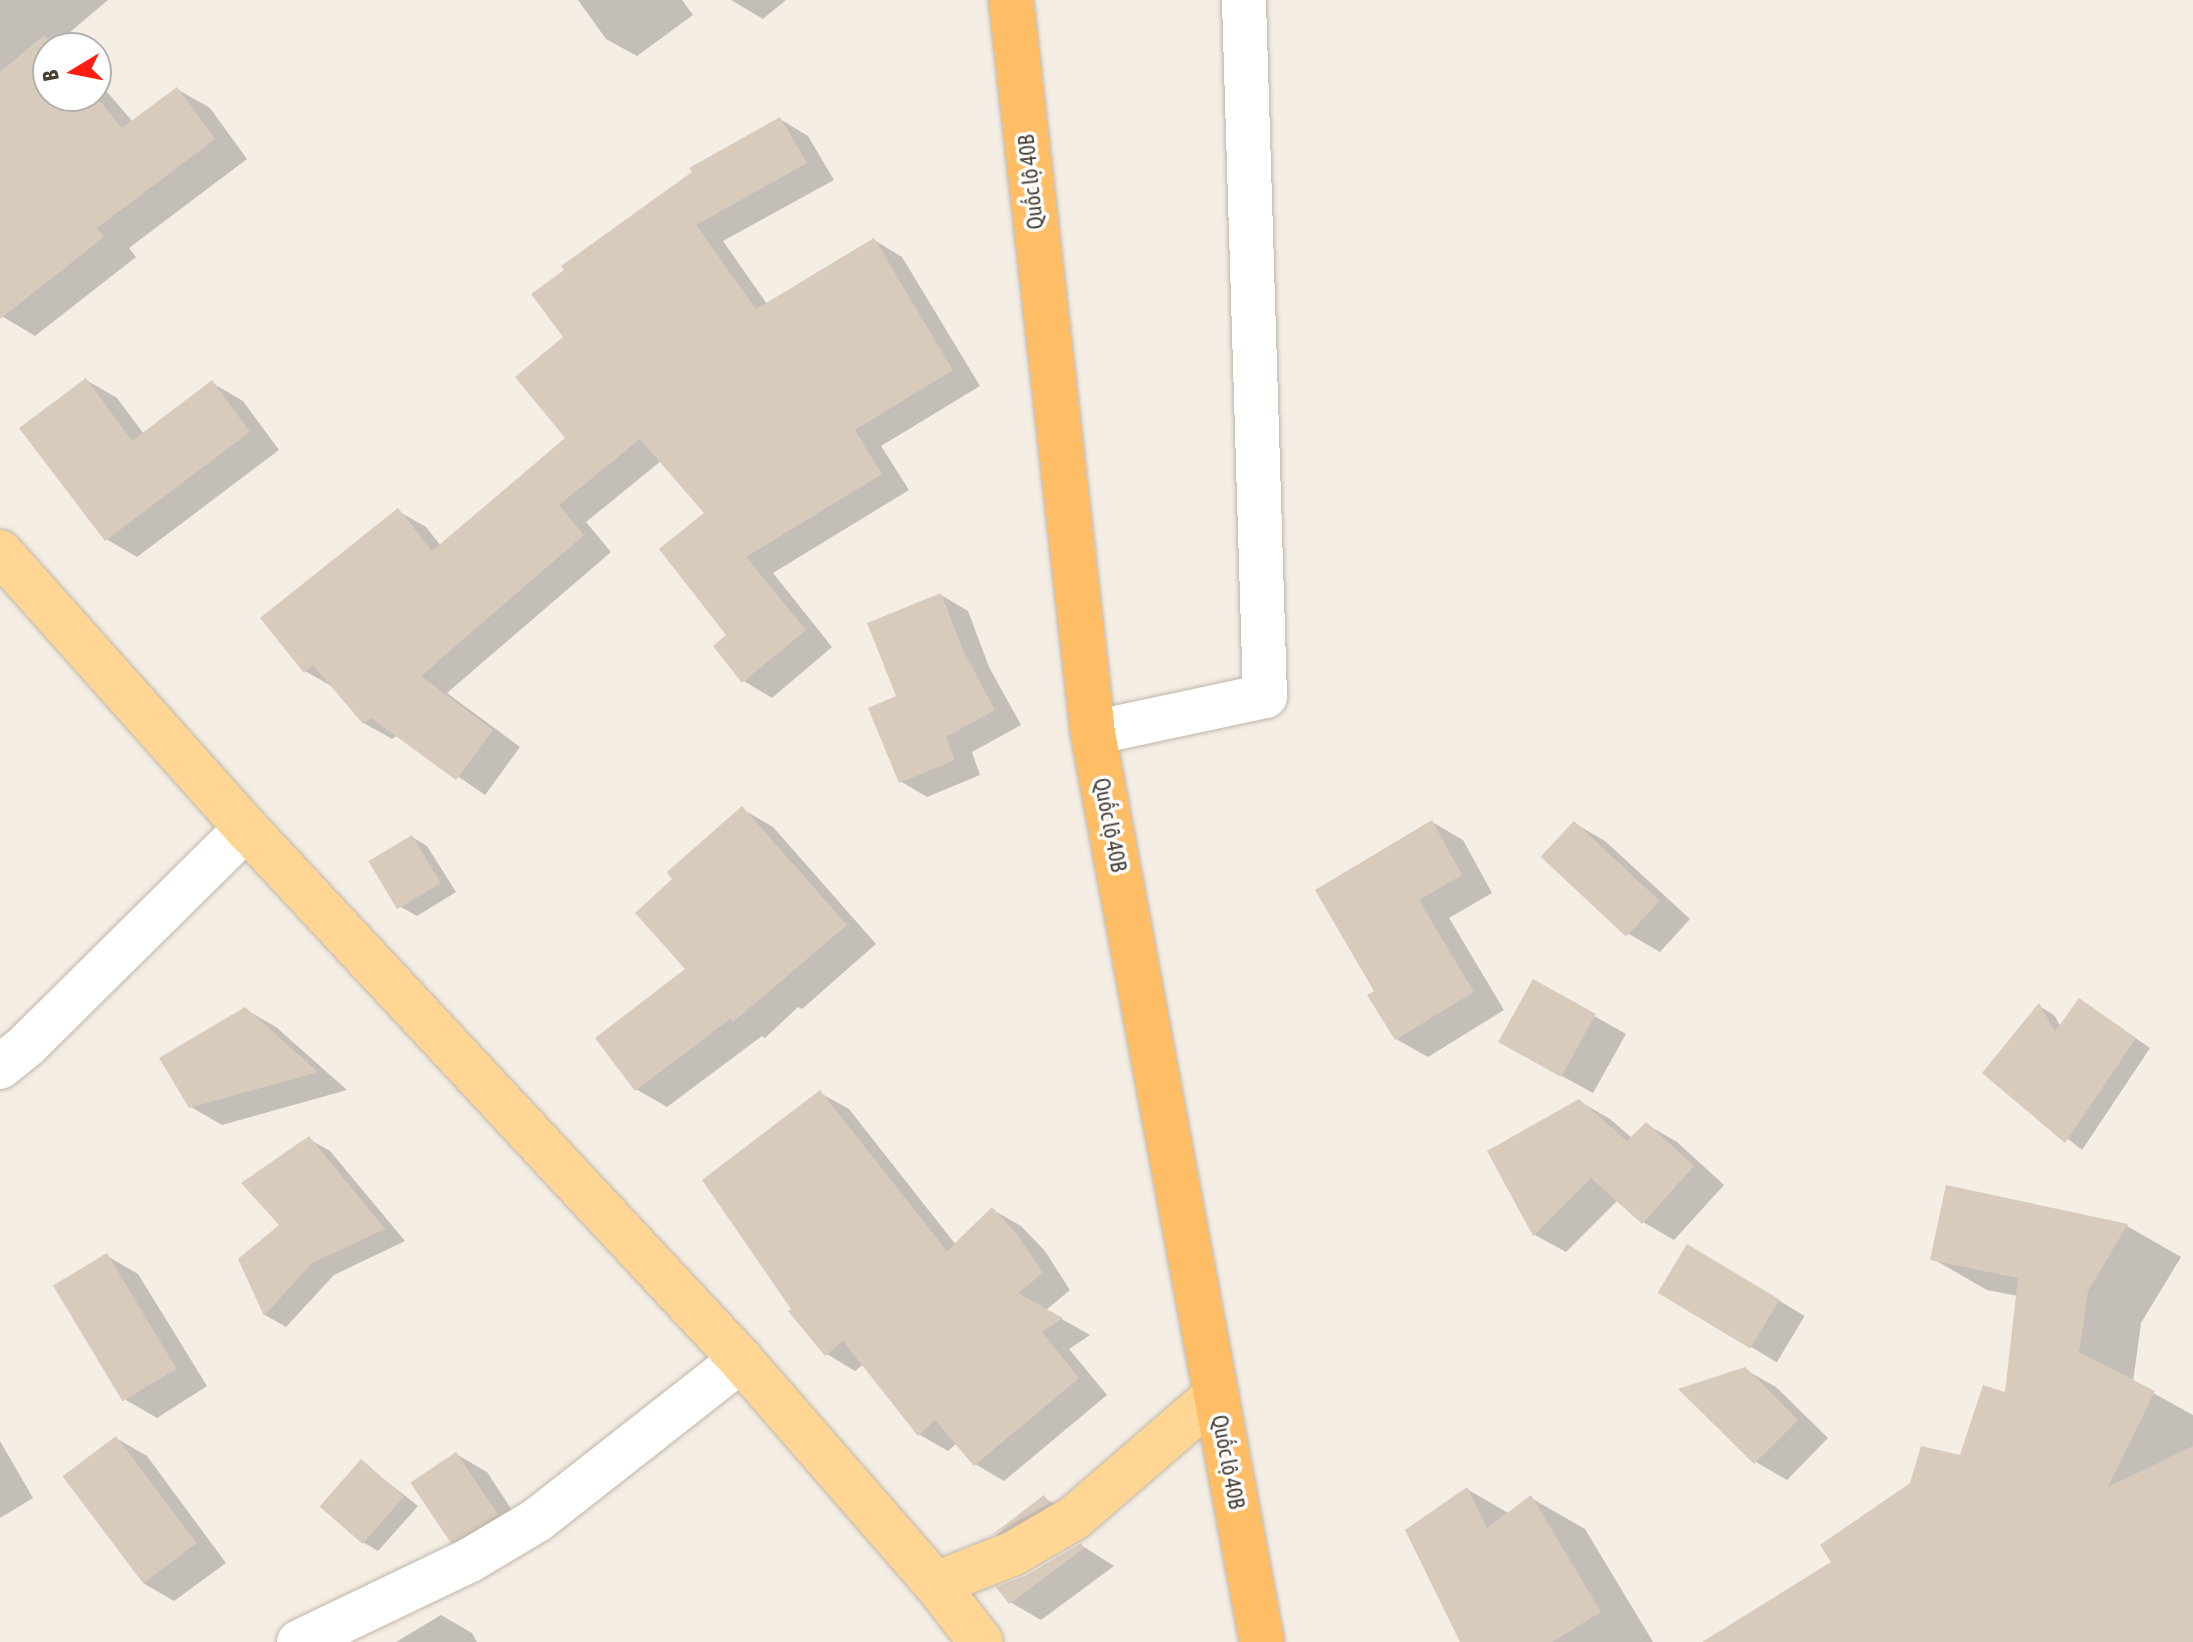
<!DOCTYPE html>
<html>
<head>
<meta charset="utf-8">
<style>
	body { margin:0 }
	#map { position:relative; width:2193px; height:1642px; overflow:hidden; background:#f4eee5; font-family:"Asap Condensed",sans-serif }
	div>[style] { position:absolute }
	.shadow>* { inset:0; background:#0003; transform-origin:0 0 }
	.building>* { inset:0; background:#d9cbbc; transform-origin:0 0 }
	.roads { filter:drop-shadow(0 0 2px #c0b5a7) drop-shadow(0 0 2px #c0b5a7) }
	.minor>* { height:44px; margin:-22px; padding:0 22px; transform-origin:22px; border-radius:22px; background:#fff }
	.major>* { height:44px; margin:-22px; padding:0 22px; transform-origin:22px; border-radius:22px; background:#ffd693 }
	.highway>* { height:44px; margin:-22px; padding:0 22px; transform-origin:22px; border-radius:22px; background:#ffbd65 }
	span { translate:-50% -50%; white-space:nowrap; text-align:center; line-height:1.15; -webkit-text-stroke:7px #fff; paint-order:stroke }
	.street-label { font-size:22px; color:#473e34 }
	.north { position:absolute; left:32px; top:32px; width:80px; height:80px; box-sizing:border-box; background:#fff; border:2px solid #b5b2ae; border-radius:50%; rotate:260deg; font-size:22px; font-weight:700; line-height:32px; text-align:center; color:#473e34 }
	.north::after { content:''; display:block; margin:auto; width:28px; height:36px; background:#ff1d11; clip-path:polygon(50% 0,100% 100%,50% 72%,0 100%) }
</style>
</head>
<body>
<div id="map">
	<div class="shadow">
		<i style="clip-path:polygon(0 0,108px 0,62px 39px,70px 48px,48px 48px,48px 96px,96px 96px,96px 79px,133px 122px,177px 89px,210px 108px,247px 159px,129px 248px,136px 257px,35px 336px,0 315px)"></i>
		<i style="clip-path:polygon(578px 0,682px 0,693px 15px,637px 56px,606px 39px)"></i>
		<i style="clip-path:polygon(731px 0,786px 0,763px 19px)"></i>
		<i style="clip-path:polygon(780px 119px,808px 136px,834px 180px,723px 241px,767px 304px,874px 240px,902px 257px,980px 386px,881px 446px,909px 490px,773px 573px,832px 647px,772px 698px,744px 681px,729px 635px,707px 513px,661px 461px,586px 522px,611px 552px,447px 693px,520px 747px,485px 795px,398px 735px,392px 739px,364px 723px,333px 687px,305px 671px,398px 511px,426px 527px,441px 546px,568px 439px,566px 338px)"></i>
		<i style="clip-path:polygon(86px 380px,117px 398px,144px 434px,212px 383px,243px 401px,279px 450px,137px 557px,106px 539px)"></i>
		<i style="clip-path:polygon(941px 595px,968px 611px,989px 667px,1021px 725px,972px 752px,980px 775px,927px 797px,900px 781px,899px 697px)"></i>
		<i style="clip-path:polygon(742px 809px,773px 827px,876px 944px,802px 1009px,798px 1007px,765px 1038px,762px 1036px,667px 1107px,636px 1089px,688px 969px,675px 879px)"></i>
		<i style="clip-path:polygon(1432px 822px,1463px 840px,1492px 893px,1449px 918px,1504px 1010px,1428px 1057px,1396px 1039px,1377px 992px)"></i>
		<i style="clip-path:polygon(1574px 823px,1605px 841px,1690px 919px,1660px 952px,1629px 934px,1544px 857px)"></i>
		<i style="clip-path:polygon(412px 837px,427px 846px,456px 892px,417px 916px,401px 907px)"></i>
		<i style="clip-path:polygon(1534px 982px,1626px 1034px,1593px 1093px,1533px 1060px)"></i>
		<i style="clip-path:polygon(2039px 1006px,2054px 1015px,2061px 1027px,2095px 1010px,2150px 1048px,2082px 1150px,1985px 1073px)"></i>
		<i style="clip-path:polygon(245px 1009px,276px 1027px,347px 1090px,222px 1125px,191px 1107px)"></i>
		<i style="clip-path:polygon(820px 1093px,849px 1109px,956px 1245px,993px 1210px,1021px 1226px,1045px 1251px,1070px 1290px,1046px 1310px,1090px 1335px,1069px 1349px,1107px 1395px,1004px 1481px,975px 1464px,957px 1443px,948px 1451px,920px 1435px,864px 1364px,855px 1371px,827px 1354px)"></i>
		<i style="clip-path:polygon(1579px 1101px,1610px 1119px,1632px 1138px,1646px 1124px,1677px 1142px,1724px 1185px,1674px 1240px,1643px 1222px,1618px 1200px,1566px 1252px,1535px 1235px,1490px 1151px)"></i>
		<i style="clip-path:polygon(309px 1139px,330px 1151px,405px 1241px,334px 1275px,286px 1327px,265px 1315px,240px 1259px,282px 1225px)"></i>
		<i style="clip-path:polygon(1947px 1187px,2127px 1226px,2181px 1257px,2141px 1323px,2133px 1382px,2193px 1415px,2193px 1642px,1747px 1642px,1834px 1562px,1962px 1458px,2006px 1394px,2018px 1296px,1987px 1290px,1933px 1259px)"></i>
		<i style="left:1688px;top:1246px;width:136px;height:54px;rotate:31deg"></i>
		<i style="clip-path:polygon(107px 1256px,138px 1274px,207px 1386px,157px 1418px,126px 1400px)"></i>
		<i style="clip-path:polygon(1744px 1369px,1776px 1387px,1828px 1438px,1787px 1480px,1756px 1462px)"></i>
		<i style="clip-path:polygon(116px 1438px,147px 1456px,226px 1563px,174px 1601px,143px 1583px)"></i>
		<i style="clip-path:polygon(0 1441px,33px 1498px,0 1518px)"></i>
		<i style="clip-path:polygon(456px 1454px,487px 1472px,527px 1533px,482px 1559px,451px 1541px)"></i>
		<i style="clip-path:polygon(362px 1462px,418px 1506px,378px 1551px,363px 1542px)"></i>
		<i style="clip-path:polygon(1467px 1489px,1510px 1514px,1531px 1498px,1585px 1529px,1653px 1642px,1463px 1642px)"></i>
		<i style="clip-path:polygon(1044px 1498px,1076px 1516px,1025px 1551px,996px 1535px)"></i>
		<i style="clip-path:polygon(1081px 1545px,1114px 1566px,1041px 1620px,1010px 1602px,1027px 1576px)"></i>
		<i style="clip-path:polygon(441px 1615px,472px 1633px,477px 1642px,396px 1642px)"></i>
	</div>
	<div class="building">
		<i style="clip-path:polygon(44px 35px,55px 48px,48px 48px,48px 96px,96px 96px,122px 128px,177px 87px,215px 139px,97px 228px,104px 237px,0 319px,0 72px)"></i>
		<i style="clip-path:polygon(780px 117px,807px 163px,696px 225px,756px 309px,874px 238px,953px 370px,855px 430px,882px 474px,746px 557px,806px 630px,742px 683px,713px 646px,726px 635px,659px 549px,704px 513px,640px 439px,559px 505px,584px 535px,421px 676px,493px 730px,456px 780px,371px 718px,363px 724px,313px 665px,304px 673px,260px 618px,398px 508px,432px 551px,565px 438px,515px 377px,563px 337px,531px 294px,564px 270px,561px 266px,692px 172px,689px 168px)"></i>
		<i style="clip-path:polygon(86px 378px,132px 441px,212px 380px,250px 432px,105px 541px,19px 428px)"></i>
		<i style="clip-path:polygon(941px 593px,963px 650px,995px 710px,946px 737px,955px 760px,899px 783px,868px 708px,896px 696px,867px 623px)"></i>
		<i style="clip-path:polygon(742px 806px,847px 925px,733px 1022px,730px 1019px,635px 1091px,595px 1038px,685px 969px,635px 913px,672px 879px,667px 872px)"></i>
		<i style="clip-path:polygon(1432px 820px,1462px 875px,1419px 900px,1474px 992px,1395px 1040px,1367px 995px,1374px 991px,1315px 890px)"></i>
		<i style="left:1574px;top:821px;width:117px;height:49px;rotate:43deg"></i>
		<i style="left:412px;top:835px;width:56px;height:51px;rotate:59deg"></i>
		<i style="left:1533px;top:979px;width:72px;height:72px;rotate:29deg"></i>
		<i style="clip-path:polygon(2079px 998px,2136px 1038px,2065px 1143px,1982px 1073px,2039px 1003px,2055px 1032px)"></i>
		<i style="clip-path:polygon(245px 1007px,318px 1072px,189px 1108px,159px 1058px)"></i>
		<i style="clip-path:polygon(820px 1090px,947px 1251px,992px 1207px,1016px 1233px,1043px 1273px,1018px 1293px,1063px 1318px,1042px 1332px,1079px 1378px,974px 1466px,935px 1420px,918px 1436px,843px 1341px,825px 1356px,788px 1311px,791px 1309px,702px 1180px)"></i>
		<i style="clip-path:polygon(1579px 1099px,1627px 1141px,1646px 1122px,1694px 1166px,1642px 1224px,1591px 1178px,1533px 1236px,1487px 1151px)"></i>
		<i style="clip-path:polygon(309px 1136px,385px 1229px,312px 1263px,264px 1316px,238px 1259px,279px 1225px,241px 1183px)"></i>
		<i style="clip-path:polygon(1946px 1185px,2128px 1224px,2088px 1291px,2079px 1352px,2155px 1391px,2108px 1487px,2193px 1446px,2193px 1642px,1702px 1642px,1831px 1562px,1820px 1545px,1910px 1483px,1921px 1446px,1960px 1455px,1983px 1385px,2005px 1392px,2018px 1278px,1930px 1260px)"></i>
		<i style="left:1687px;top:1244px;width:108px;height:57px;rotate:31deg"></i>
		<i style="left:107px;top:1253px;width:135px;height:63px;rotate:59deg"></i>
		<i style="clip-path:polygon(1745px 1367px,1798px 1420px,1754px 1464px,1678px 1389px)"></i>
		<i style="left:116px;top:1436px;width:134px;height:67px;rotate:53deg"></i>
		<i style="left:456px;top:1452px;width:75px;height:55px;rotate:56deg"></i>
		<i style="left:361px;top:1459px;width:57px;height:63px;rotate:41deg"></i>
		<i style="clip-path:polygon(1467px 1487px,1487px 1528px,1531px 1495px,1601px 1612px,1552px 1642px,1460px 1642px,1405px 1530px)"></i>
		<i style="clip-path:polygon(1044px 1495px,1050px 1503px,992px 1535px)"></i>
		<i style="clip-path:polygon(1081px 1543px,1084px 1548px,1009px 1604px,996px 1587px,1027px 1575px)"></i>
	</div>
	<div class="roads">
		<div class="minor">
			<i style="left:1093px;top:733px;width:176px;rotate:-12.1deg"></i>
			<i style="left:1265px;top:696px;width:696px;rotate:-91.73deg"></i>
			<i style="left:0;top:1067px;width:36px;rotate:-39deg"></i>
			<i style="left:28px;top:1044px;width:307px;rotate:-44.7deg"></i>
			<i style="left:299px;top:1642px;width:190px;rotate:-25.6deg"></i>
			<i style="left:470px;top:1560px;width:78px;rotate:-30.8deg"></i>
			<i style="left:537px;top:1520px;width:259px;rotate:-38.1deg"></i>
		</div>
		<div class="major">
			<i style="left:0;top:552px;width:370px;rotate:48.3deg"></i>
			<i style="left:246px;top:828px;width:727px;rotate:47.06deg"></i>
			<i style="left:741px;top:1360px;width:297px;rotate:49deg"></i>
			<i style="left:936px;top:1584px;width:73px;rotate:52.2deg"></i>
			<i style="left:936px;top:1584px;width:84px;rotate:-21.7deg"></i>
			<i style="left:1014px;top:1553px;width:69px;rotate:-30.3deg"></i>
			<i style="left:1074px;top:1518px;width:188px;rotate:-40.9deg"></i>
		</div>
		<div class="highway">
			<i style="left:1011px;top:0;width:738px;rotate:83.62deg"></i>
			<i style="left:1093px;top:733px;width:925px;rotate:79.47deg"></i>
		</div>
	</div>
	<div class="street-label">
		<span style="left:1031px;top:182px;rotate:-96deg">Quốc lộ 40B</span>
		<span style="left:1110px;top:825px;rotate:79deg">Quốc lộ 40B</span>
		<span style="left:1228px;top:1462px;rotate:79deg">Quốc lộ 40B</span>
	</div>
	<div class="north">B</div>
</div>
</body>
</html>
